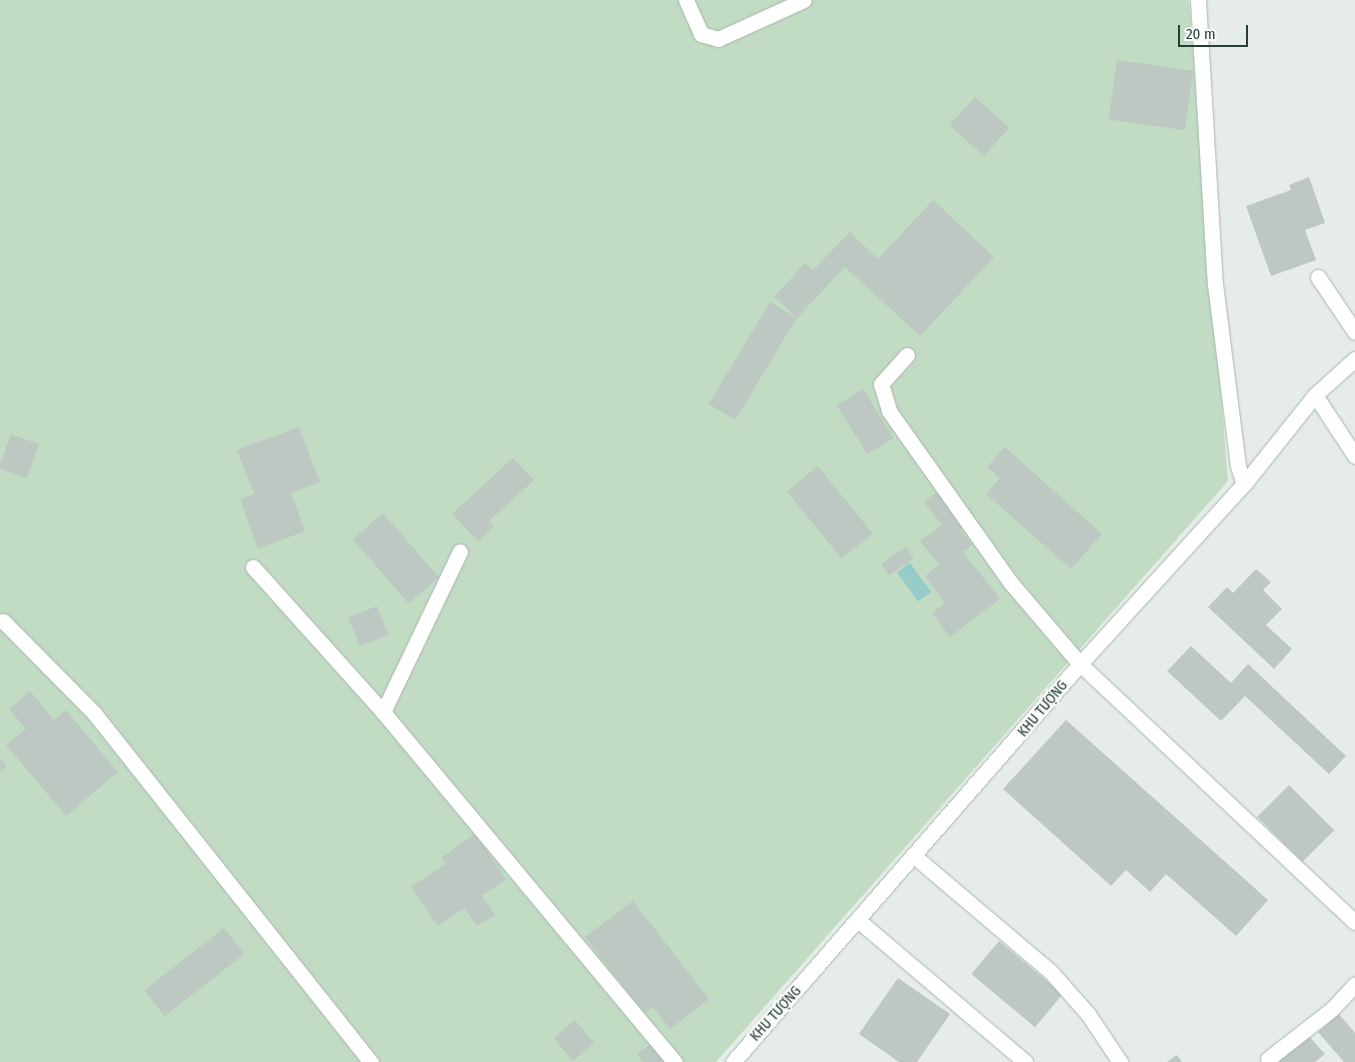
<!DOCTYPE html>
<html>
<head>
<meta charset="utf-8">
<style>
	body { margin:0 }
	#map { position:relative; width:1355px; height:1062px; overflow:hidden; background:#e6ede9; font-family:"Fira Sans Condensed",sans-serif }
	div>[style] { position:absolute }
	.green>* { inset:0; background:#c2dcc4 }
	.water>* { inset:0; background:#95ccca; transform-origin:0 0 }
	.building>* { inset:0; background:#bcc8c1; transform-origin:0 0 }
	.roads { filter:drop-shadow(0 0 1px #a9b5af) drop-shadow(0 0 1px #a9b5af) }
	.minor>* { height:15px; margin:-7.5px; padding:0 7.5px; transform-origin:7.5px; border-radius:7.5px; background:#fff }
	span { translate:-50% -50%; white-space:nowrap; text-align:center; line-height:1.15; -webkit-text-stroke:5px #f7faf8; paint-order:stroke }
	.street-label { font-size:14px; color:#273e33 }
	.scale { position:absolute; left:1178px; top:25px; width:70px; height:22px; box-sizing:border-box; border:2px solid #273e33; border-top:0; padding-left:6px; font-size:15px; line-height:18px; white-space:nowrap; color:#273e33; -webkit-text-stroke:4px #f7faf8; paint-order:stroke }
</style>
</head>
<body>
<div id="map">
	<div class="green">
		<i style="clip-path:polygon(0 0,1189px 0,1228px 481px,716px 1062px,0 1062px)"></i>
	</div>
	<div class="water">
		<i style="left:910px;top:563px;width:36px;height:16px;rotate:54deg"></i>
	</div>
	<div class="building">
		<i style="left:1117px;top:60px;width:77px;height:60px;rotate:8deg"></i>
		<i style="left:975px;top:97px;width:46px;height:38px;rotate:42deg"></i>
		<i style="clip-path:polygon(1309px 177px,1325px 223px,1305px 230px,1316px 260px,1271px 276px,1246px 206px,1291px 190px,1289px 185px)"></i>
		<i style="clip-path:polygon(933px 200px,994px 257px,920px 336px,845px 267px,797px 318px,774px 297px,805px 263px,813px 270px,850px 232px,878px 259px)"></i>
		<i style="left:770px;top:302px;width:31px;height:119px;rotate:31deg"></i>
		<i style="left:863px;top:389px;width:58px;height:31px;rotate:58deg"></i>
		<i style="clip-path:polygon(299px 427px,320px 482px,291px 493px,305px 531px,258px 549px,240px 499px,254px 494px,237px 450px)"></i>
		<i style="left:11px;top:434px;width:30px;height:36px;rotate:20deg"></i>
		<i style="clip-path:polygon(1005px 447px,1102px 534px,1071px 569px,986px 494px,1000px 478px,987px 467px)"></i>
		<i style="clip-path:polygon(513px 458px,534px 480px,489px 521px,494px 526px,478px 541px,452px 514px)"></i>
		<i style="left:818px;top:466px;width:87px;height:40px;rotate:51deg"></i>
		<i style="clip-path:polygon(938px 491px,965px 525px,960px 529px,972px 545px,963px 552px,1000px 599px,950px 637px,932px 613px,945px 603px,925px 576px,939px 565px,920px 541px,942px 525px,924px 502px)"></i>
		<i style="left:383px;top:513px;width:85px;height:40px;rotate:49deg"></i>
		<i style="left:906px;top:547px;width:14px;height:30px;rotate:56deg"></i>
		<i style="clip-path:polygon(1256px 569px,1271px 582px,1263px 590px,1282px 609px,1266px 625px,1292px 649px,1274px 669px,1208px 607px,1227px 587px,1233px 593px)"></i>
		<i style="left:377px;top:606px;width:31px;height:31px;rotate:68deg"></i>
		<i style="clip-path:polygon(1191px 646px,1231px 683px,1248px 664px,1346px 756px,1329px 774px,1245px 696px,1221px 721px,1167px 671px)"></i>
		<i style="clip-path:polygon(30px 691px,54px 720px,66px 710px,118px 772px,66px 816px,6px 745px,26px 729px,9px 709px)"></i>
		<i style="clip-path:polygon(1066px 720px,1268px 900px,1236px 936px,1166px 874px,1150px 892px,1126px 870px,1111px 886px,1003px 789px)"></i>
		<i style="clip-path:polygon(0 758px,7px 766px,0 772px)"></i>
		<i style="left:1289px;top:785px;width:64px;height:45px;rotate:45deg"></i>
		<i style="clip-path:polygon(475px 834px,506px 879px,482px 896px,495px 915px,477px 926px,464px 908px,438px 926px,411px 887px,446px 864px,441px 858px)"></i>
		<i style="clip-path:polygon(633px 901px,709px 999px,670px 1029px,653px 1007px,645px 1014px,585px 937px)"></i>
		<i style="left:224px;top:928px;width:33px;height:101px;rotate:52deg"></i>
		<i style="left:999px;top:941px;width:83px;height:43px;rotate:40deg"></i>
		<i style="clip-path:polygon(898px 978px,950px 1014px,917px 1062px,899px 1062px,859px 1034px)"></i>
		<i style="clip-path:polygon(1339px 1014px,1355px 1033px,1355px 1062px,1344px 1062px,1318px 1032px)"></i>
		<i style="left:575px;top:1020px;width:30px;height:28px;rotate:50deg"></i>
		<i style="clip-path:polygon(1308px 1035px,1325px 1054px,1315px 1062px,1277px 1062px)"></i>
		<i style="clip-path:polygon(652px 1043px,667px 1062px,643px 1062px,637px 1054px)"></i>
		<i style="clip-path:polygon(1177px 1055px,1182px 1062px,1167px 1062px)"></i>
	</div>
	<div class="roads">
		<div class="minor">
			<i style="left:686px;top:0;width:37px;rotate:66deg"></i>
			<i style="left:701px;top:34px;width:18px;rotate:16deg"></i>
			<i style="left:718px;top:39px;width:94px;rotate:-24.4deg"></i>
			<i style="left:1198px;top:0;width:285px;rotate:86.6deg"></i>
			<i style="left:1215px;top:284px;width:183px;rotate:82.8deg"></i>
			<i style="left:1238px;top:466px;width:19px;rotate:72deg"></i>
			<i style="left:1318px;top:277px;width:66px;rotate:56.1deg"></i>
			<i style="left:907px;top:355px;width:39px;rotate:132deg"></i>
			<i style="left:881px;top:384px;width:28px;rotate:73deg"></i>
			<i style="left:889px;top:411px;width:211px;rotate:54.7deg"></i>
			<i style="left:1011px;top:583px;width:106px;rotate:49.6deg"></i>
			<i style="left:1080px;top:664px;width:377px;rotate:43.2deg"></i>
			<i style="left:1315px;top:395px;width:73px;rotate:56.7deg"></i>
			<i style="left:253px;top:567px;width:195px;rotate:48.1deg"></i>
			<i style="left:383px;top:712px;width:456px;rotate:50.2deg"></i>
			<i style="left:3px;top:621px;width:129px;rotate:45.3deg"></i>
			<i style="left:94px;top:713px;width:446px;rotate:51.6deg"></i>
			<i style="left:383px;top:712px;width:178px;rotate:-64.4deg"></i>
			<i style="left:913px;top:855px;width:180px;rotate:40.3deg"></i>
			<i style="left:1050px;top:971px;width:57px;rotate:48.5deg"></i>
			<i style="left:1088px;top:1014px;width:58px;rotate:56.3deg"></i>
			<i style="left:859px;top:921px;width:218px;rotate:40.3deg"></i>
			<i style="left:1268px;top:1059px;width:81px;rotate:-38deg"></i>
			<i style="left:1332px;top:1009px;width:34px;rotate:-47deg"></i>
			<i style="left:733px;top:1062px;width:528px;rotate:-48.92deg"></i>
			<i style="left:1080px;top:664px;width:244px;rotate:-47.7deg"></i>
			<i style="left:1244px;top:484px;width:114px;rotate:-51.4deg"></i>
			<i style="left:1315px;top:395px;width:54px;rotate:-42deg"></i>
		</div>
	</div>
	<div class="street-label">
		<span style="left:1043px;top:709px;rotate:-50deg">KHU TƯỢNG</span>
		<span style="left:776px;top:1014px;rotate:-48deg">KHU TƯỢNG</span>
	</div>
	<div class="scale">20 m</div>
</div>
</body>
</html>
